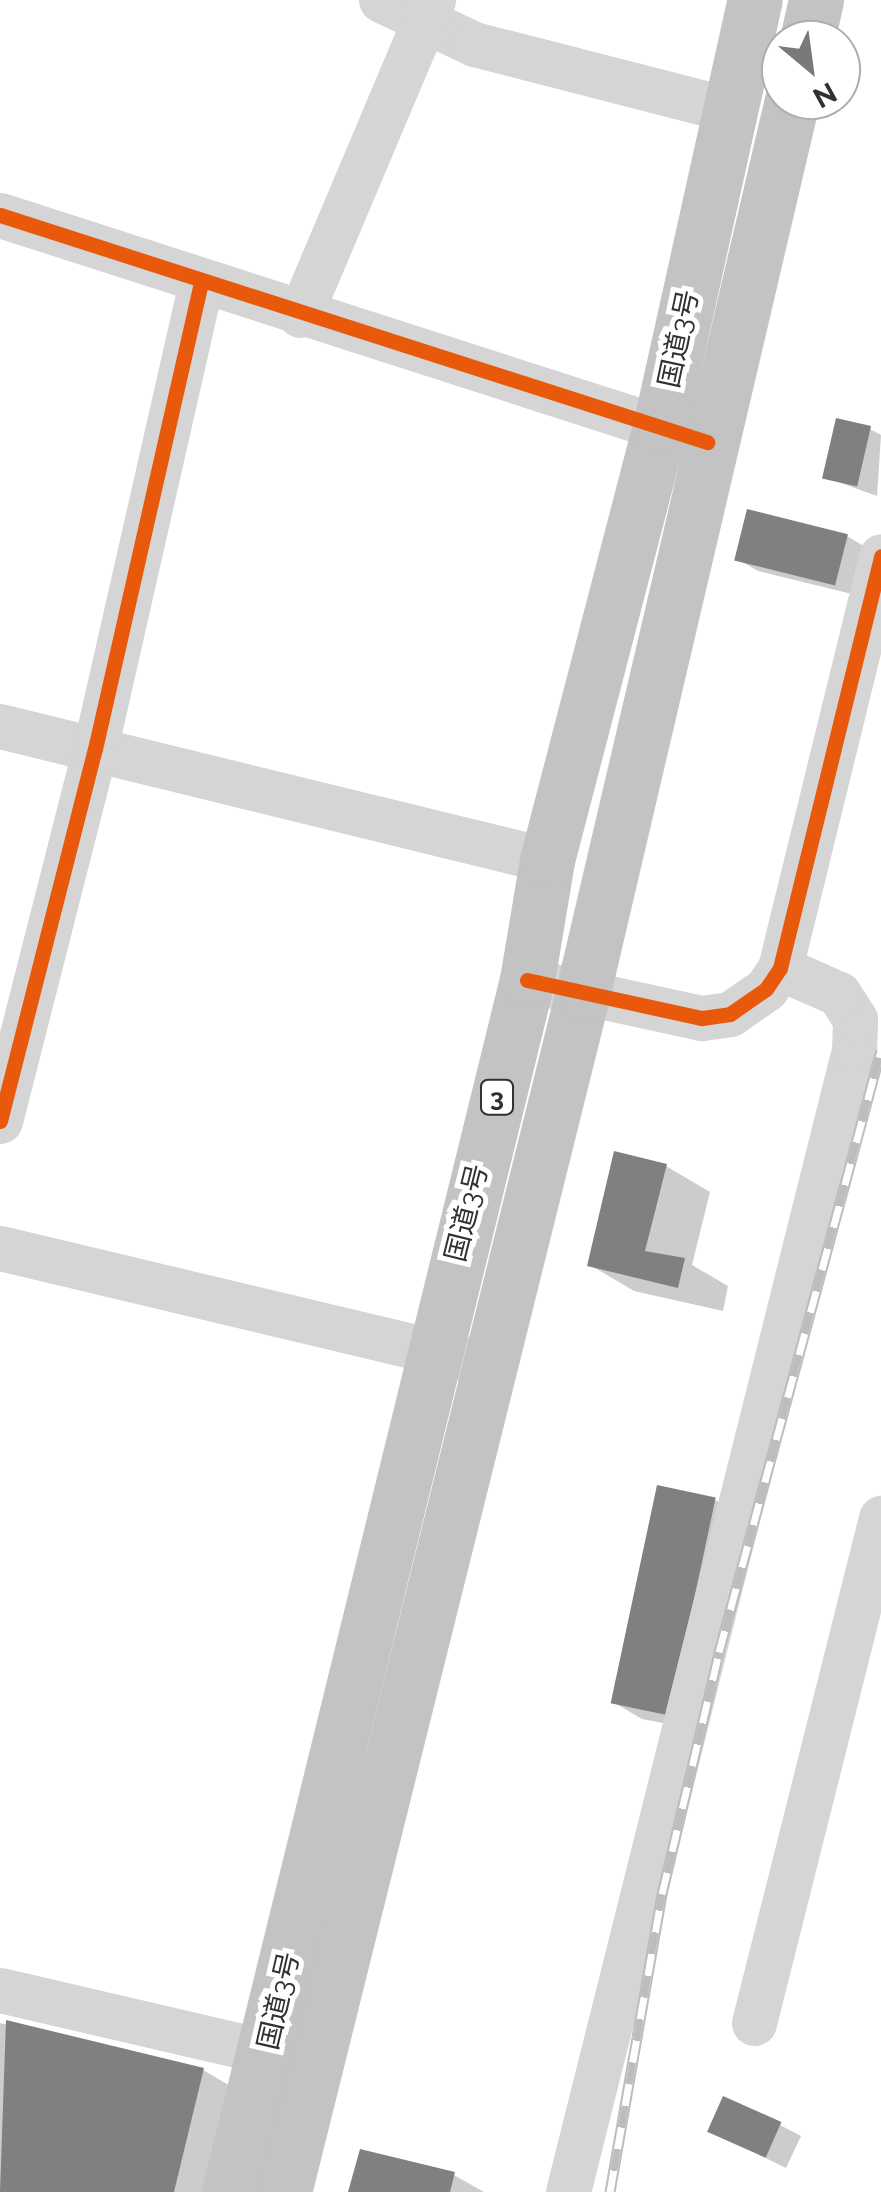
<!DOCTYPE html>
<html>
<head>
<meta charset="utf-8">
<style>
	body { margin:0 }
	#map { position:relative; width:881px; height:2192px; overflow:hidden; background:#fff; font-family:Raleway,"Noto Sans JP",sans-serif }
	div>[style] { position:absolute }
	.shadow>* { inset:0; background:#0003 }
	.building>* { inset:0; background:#808080; transform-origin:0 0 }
	.minor>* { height:45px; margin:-22.5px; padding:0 22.5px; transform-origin:22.5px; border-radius:22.5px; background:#d5d5d5 }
	.highway>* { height:55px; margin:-27.5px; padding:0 27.5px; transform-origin:27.5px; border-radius:27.5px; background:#c3c3c3 }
	.rail>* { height:11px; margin-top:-5.5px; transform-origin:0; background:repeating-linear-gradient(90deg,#fff 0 22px,#bdbdbd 0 44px); box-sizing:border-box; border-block:2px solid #bdbdbd }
	.cycleway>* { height:15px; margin:-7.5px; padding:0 7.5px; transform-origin:7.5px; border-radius:7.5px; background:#e8590c }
	span { translate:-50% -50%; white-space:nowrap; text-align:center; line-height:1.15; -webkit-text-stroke:10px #fff; paint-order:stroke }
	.shield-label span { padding:2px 8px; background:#fff; border:2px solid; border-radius:8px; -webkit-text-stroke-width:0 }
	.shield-label { font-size:25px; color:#313131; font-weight:700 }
	.street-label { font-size:28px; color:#313131 }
	.north { position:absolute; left:761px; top:20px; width:100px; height:100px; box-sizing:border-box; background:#fff; border:2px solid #adadad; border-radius:50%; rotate:151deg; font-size:28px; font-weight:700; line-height:40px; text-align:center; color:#313131 }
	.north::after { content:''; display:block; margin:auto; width:35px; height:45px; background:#797979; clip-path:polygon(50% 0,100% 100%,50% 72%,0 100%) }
</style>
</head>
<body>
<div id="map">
	<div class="shadow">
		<i style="clip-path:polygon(870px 429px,881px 435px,877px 496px,824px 477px)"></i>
		<i style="clip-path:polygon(847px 536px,867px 548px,856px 595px,758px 571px,737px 559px)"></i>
		<i style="clip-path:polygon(666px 1166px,710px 1192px,692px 1265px,728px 1286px,723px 1311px,634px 1291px,590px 1265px)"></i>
		<i style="clip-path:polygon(715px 1500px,745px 1517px,699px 1730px,642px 1719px,613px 1702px)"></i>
		<i style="clip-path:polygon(0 2023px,203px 2070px,239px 2091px,214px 2192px,0 2192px)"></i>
		<i style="clip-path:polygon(780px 2125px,801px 2136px,786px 2168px,710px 2131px)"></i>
		<i style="clip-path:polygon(454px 2175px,484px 2192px,351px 2192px)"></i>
	</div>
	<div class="building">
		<i style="left:836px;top:418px;width:36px;height:62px;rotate:13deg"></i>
		<i style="left:747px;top:509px;width:104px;height:53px;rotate:14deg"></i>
		<i style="clip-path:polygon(614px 1151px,667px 1164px,645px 1251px,685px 1258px,678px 1288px,587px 1266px)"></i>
		<i style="left:657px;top:1485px;width:60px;height:223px;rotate:12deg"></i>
		<i style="clip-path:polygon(6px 2020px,204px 2068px,174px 2192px,0 2192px)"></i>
		<i style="left:723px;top:2096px;width:64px;height:39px;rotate:24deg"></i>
		<i style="clip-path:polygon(360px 2149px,455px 2172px,450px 2192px,348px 2192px)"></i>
	</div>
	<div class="minor">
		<i style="left:381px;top:0;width:103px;rotate:25.3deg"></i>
		<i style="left:474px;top:44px;width:261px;rotate:14.4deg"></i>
		<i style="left:0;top:215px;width:728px;rotate:17.84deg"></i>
		<i style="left:300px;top:315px;width:342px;rotate:-67.1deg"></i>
		<i style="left:0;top:726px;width:563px;rotate:13.76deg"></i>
		<i style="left:549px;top:985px;width:157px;rotate:12.2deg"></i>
		<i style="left:702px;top:1018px;width:28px;rotate:-8deg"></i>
		<i style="left:730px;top:1014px;width:44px;rotate:-34.8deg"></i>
		<i style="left:766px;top:989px;width:25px;rotate:-56deg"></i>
		<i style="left:780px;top:968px;width:424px;rotate:-76.2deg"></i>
		<i style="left:0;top:1121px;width:384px;rotate:-75.7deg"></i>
		<i style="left:95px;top:749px;width:478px;rotate:-77.2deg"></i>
		<i style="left:0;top:1248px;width:483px;rotate:13.4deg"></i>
		<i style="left:0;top:1990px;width:304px;rotate:13.1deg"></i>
		<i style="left:754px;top:2023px;width:521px;rotate:-75.88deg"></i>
		<i style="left:568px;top:2192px;width:1177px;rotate:-75.94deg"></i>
		<i style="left:854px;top:1050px;width:31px;rotate:-88deg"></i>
		<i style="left:855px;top:1019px;width:30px;rotate:-123deg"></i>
		<i style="left:839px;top:994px;width:64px;rotate:-156.2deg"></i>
	</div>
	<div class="highway">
		<i style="left:807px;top:40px;width:41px;rotate:-77.3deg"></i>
		<i style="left:229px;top:2192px;width:1248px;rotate:-76.19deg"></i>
		<i style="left:527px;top:980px;width:122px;rotate:-80.5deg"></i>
		<i style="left:547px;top:860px;width:448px;rotate:-75.4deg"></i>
		<i style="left:660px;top:427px;width:437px;rotate:-77.5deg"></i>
		<i style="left:284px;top:2192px;width:1237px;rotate:-76.01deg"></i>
		<i style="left:583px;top:992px;width:916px;rotate:-76.81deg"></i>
	</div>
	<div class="rail">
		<i style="left:610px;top:2192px;width:303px;rotate:-80.1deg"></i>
		<i style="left:662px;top:1894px;width:249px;rotate:-76.7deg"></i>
		<i style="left:719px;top:1652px;width:623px;rotate:-74.94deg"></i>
	</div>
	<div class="cycleway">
		<i style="left:0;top:215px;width:743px;rotate:17.8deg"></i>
		<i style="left:527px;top:980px;width:179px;rotate:12.3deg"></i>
		<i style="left:702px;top:1018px;width:28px;rotate:-8deg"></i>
		<i style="left:730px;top:1014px;width:44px;rotate:-34.8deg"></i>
		<i style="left:766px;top:989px;width:25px;rotate:-56deg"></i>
		<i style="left:780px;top:968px;width:424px;rotate:-76.2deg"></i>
		<i style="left:0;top:1121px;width:384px;rotate:-75.7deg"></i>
		<i style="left:95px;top:749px;width:478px;rotate:-77.2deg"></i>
	</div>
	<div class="shield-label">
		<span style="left:497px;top:1097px">3</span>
	</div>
	<div class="street-label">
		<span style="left:679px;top:339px;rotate:-78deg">国道3号</span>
		<span style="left:467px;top:1213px;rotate:-76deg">国道3号</span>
		<span style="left:279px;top:2001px;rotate:-77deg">国道3号</span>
	</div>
	<div class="north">N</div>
</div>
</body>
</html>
